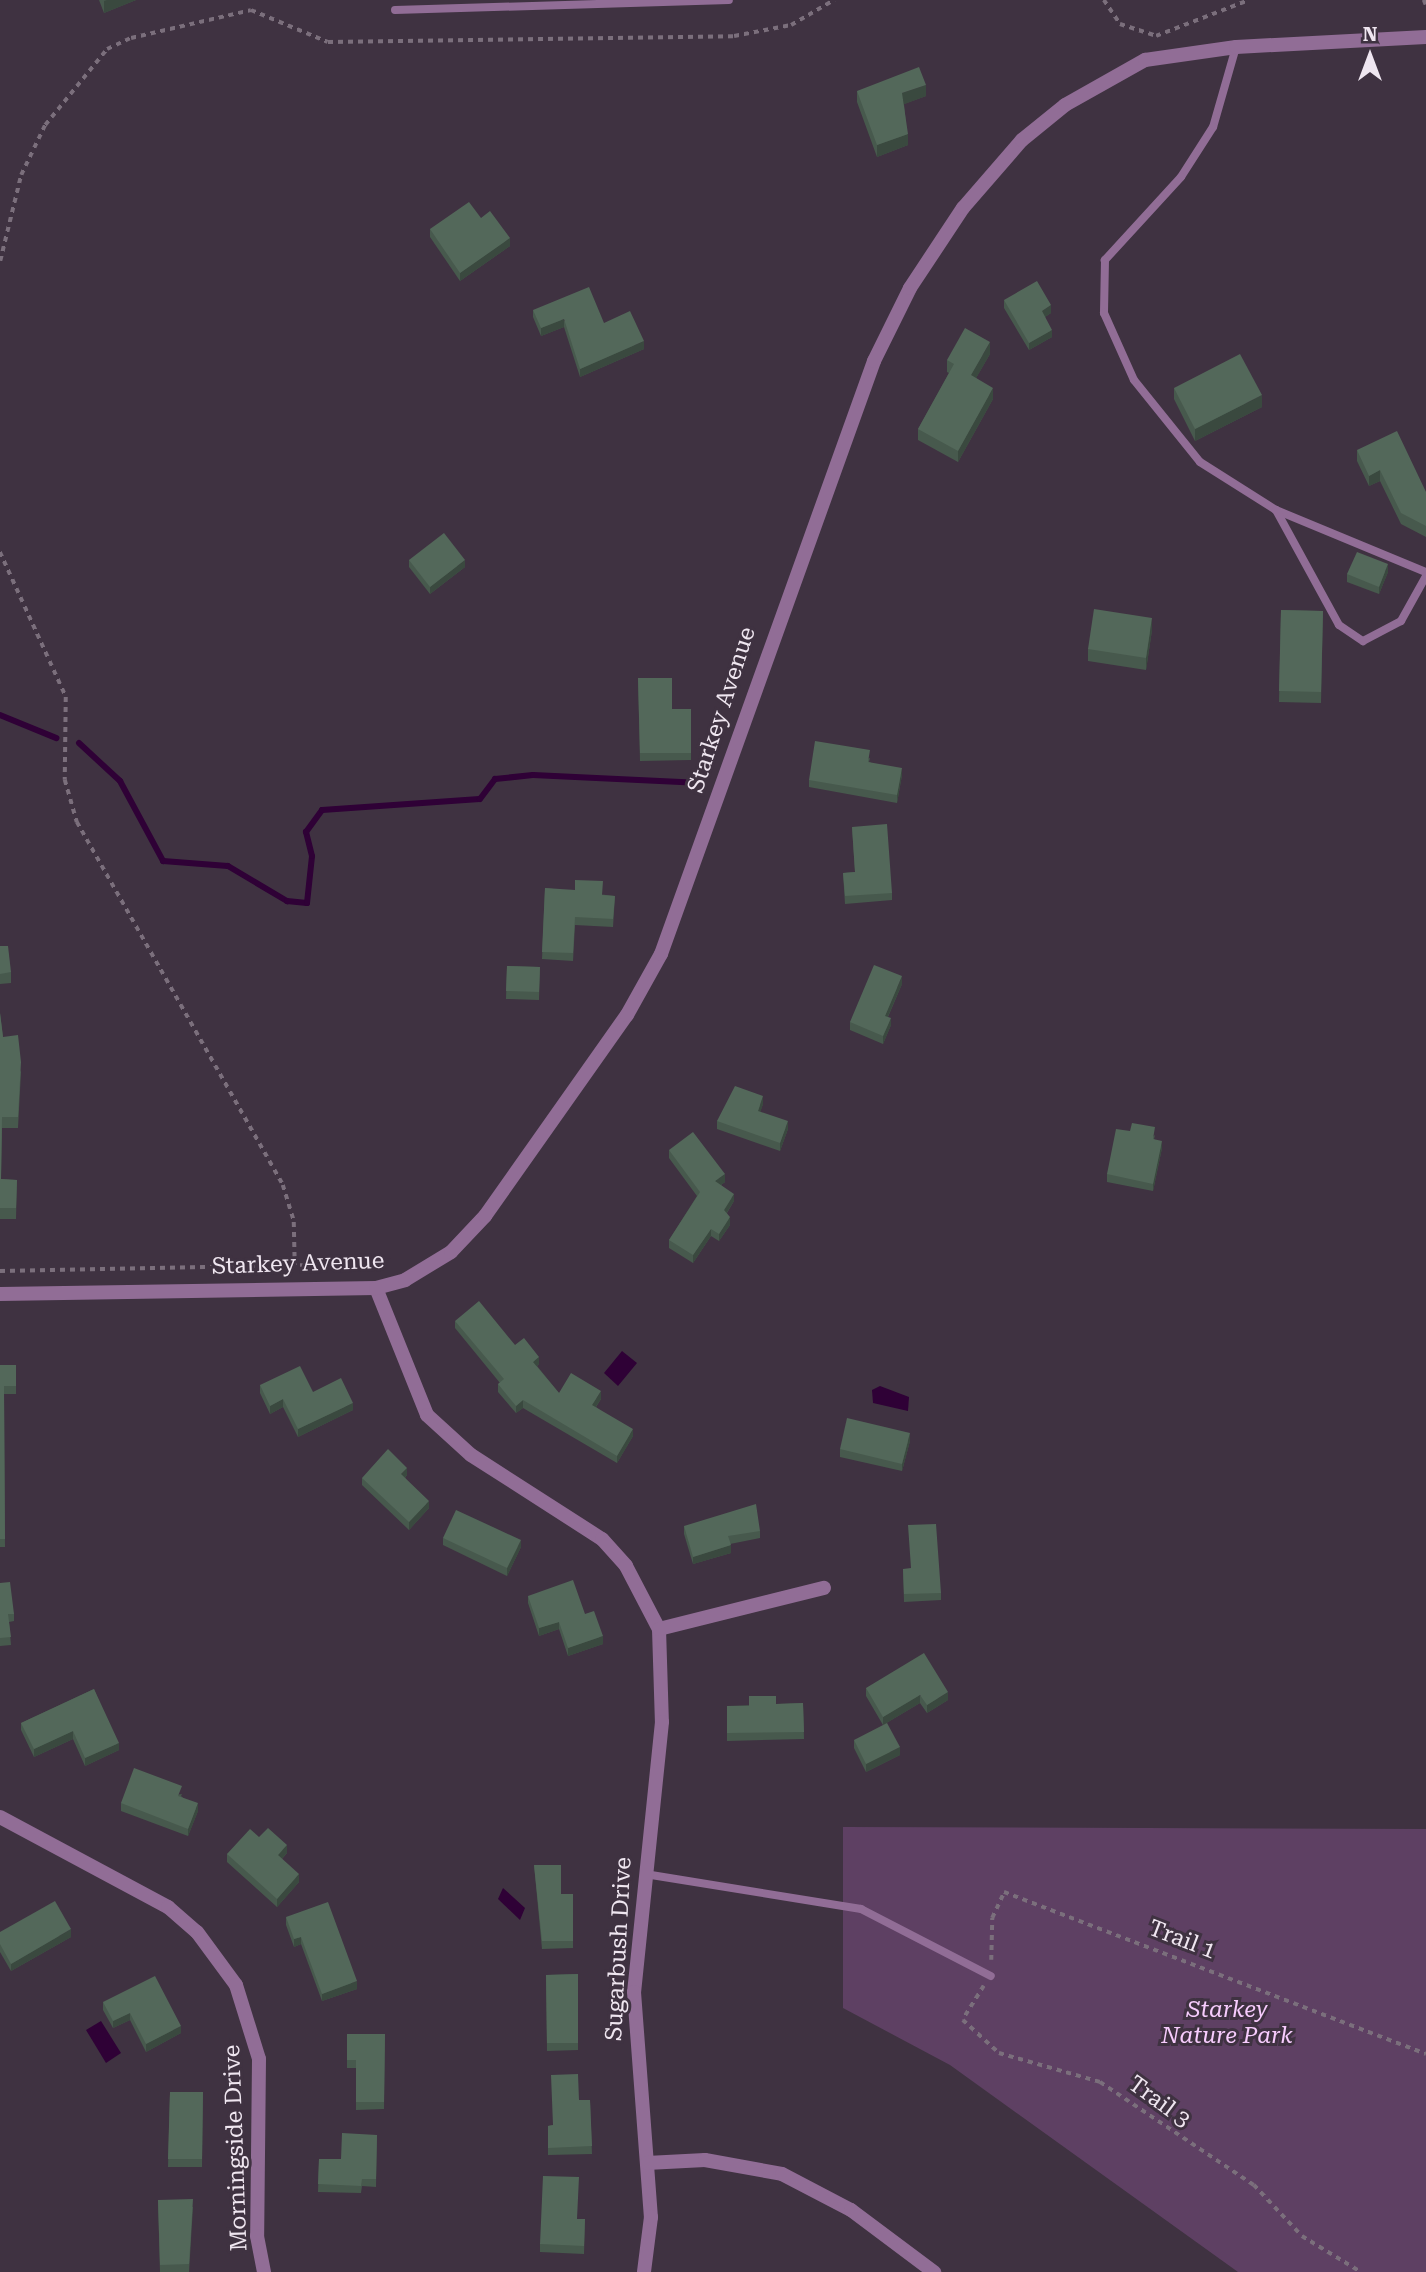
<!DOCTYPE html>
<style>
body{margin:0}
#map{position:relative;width:1426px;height:2272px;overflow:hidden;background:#3f3241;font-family:"Roboto Serif",serif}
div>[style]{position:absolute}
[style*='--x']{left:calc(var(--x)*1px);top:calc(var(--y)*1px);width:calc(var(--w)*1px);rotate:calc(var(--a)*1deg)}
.green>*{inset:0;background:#5e4063}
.water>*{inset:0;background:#2f0136}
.stream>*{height:6px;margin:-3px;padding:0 3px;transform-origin:3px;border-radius:3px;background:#2f0136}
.path>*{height:3.5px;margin-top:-1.75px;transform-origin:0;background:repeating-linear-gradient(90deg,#7b6f7c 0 5px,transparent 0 10px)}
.service>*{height:8px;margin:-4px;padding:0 4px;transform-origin:4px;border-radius:4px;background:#916d96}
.minor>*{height:14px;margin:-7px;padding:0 7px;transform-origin:7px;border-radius:7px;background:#916d96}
.wall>*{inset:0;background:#47594d}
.shaded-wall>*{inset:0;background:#3a493f}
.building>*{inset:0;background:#53685a}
span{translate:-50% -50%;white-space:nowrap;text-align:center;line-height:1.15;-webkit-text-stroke:6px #3f3241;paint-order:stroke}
.street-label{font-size:23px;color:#efe6f0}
.park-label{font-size:23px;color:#f7ccfd;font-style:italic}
.north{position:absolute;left:1335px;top:21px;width:70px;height:70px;-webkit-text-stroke:5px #3f3241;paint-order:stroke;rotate:0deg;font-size:19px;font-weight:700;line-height:28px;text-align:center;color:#efe6f0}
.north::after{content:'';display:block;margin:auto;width:24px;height:32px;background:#efe6f0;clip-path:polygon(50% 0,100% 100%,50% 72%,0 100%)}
</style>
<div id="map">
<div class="green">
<i style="clip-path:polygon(843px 1827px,1426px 1829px,1426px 2272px,1238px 2272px,950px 2065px,843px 2008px)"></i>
</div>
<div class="water">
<i style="clip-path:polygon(622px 1351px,637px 1363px,618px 1386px,604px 1373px)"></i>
<i style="clip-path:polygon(880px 1386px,909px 1397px,908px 1411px,873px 1403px,872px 1390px)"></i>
<i style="clip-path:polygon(503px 1888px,525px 1908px,520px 1920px,498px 1899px)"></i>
<i style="clip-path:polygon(101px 2021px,121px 2053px,106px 2063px,86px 2030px)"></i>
</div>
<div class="stream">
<i style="--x:0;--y:715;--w:61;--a:22.3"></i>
<i style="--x:79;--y:743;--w:56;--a:42.8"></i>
<i style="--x:120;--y:781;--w:91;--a:61.7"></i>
<i style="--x:163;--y:861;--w:65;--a:4.4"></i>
<i style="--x:228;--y:866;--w:69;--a:30.7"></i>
<i style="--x:287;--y:901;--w:20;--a:6"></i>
<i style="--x:307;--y:903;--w:47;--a:-83.9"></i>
<i style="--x:312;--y:856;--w:25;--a:-104"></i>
<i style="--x:306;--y:832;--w:27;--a:-54"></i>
<i style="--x:322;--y:810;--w:158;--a:-4"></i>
<i style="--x:480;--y:799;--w:25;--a:-53"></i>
<i style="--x:495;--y:779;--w:38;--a:-6"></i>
<i style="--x:533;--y:775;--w:169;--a:2.7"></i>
</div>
<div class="path">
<i style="--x:1104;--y:0;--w:29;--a:56"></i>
<i style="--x:1120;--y:24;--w:38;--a:18"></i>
<i style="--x:1156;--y:36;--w:100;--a:-21.2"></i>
<i style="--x:1424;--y:0;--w:5;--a:68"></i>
<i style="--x:0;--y:261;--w:89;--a:-76.3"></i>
<i style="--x:21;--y:175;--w:55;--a:-64.4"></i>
<i style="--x:45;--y:125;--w:98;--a:-50.8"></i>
<i style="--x:107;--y:49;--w:26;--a:-25"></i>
<i style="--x:131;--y:38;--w:123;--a:-13.1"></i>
<i style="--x:251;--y:10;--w:83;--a:22.6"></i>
<i style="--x:328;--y:42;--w:406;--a:-0.8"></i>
<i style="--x:734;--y:36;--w:58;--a:-10.9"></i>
<i style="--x:791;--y:25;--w:50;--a:-30.2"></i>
<i style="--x:0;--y:552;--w:159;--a:65.5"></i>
<i style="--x:66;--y:697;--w:83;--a:90.7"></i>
<i style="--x:65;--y:780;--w:44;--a:74.1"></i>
<i style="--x:77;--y:822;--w:417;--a:60.4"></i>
<i style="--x:283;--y:1185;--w:39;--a:73"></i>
<i style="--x:294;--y:1222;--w:43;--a:88.7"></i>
<i style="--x:0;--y:1271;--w:319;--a:-1.1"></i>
<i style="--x:991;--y:1960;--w:42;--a:-88.6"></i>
<i style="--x:992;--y:1918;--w:29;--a:-65"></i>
<i style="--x:1004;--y:1892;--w:452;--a:21"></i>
<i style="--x:984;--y:1986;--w:40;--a:122"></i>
<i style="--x:963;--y:2020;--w:49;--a:42.5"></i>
<i style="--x:999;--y:2053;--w:105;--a:16"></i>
<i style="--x:1100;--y:2082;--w:185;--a:33.8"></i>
<i style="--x:1254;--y:2185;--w:70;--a:46.7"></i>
<i style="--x:1302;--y:2236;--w:69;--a:31.4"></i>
</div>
<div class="service">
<i style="--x:395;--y:10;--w:334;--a:-1.7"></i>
<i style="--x:1236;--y:47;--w:83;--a:106"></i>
<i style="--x:1213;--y:127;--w:59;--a:122.6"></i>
<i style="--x:1181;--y:177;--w:113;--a:132.5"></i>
<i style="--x:1105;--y:260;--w:53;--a:91.1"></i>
<i style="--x:1104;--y:313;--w:73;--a:65.9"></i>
<i style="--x:1134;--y:380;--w:105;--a:51.2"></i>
<i style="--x:1200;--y:462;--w:90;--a:32.3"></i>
<i style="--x:1276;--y:510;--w:162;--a:22.5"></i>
<i style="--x:1276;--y:510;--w:131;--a:61.3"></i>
<i style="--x:1339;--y:625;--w:29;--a:34"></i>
<i style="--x:1363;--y:641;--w:43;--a:-27.8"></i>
<i style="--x:1401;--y:621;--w:51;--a:-60.9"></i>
<i style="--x:645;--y:1874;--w:219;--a:9.2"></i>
<i style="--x:861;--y:1909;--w:146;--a:27.3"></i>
</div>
<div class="minor">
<i style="--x:376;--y:1288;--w:137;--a:68.1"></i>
<i style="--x:427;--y:1415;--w:59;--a:42.3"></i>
<i style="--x:471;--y:1455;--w:156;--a:32.7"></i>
<i style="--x:602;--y:1539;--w:36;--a:48"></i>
<i style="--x:626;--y:1566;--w:71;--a:62.4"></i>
<i style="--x:659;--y:1629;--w:93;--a:88.2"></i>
<i style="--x:662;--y:1722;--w:271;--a:95.9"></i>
<i style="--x:634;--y:1992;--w:226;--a:85.7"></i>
<i style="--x:651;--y:2217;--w:55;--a:97.3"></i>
<i style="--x:0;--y:1294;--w:376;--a:-0.9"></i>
<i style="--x:376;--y:1288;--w:30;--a:-15"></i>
<i style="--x:405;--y:1280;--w:54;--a:-31.3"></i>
<i style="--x:451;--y:1252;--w:50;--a:-46.6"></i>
<i style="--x:485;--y:1216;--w:246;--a:-54.8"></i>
<i style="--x:627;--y:1015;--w:70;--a:-60.9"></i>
<i style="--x:661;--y:954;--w:630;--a:-70.24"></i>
<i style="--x:874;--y:361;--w:81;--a:-63.7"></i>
<i style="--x:910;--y:288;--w:96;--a:-56.5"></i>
<i style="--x:963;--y:208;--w:90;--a:-49.1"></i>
<i style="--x:1022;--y:140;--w:55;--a:-39.1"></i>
<i style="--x:1065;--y:105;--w:92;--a:-29.4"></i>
<i style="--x:1145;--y:60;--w:92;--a:-8.1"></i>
<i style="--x:1236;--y:47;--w:190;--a:-3"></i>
<i style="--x:659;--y:1629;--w:170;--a:-14"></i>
<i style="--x:0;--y:1817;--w:191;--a:28.2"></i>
<i style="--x:168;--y:1907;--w:38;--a:41"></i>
<i style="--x:197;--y:1932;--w:66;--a:53.7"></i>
<i style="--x:236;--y:1985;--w:77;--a:72.7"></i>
<i style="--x:259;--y:2059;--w:177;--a:90.6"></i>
<i style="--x:257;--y:2236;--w:37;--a:79"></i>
<i style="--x:647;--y:2163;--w:58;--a:-3"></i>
<i style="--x:705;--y:2160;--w:78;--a:10.3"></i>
<i style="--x:782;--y:2174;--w:78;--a:27.6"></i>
<i style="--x:851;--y:2210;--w:104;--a:36.8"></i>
</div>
<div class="wall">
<i style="clip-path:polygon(99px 0,136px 0,104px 13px)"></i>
<i style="clip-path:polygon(857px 91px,926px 96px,904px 104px,908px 145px,877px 157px,857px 102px)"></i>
<i style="clip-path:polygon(481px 218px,510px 246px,460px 281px,430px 237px,430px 229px)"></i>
<i style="clip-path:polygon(1004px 300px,1051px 313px,1045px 317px,1052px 337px,1029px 350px,1004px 308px)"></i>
<i style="clip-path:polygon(533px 310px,644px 349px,580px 377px,564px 327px,541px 336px,533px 317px)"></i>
<i style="clip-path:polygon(990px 354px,976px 378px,993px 399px,958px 462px,918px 440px,918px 429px,949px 373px,947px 372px,947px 360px)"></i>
<i style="clip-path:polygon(1174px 388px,1262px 407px,1195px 441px,1174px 399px)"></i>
<i style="clip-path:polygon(1357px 450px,1426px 492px,1426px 537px,1401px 524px,1380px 481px,1369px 486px,1357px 461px)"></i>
<i style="clip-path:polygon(409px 560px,465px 567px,430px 594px,409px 567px)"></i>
<i style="clip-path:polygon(1388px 572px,1379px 594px,1347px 582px,1347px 574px)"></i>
<i style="clip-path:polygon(1281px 610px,1323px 611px,1321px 703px,1279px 702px)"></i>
<i style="clip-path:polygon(1152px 630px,1146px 670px,1088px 661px,1088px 649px)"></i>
<i style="clip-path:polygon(638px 678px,672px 709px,691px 709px,691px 760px,640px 761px)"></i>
<i style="clip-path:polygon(870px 758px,869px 762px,902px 775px,897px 803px,809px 787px,809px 780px)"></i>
<i style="clip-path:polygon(852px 827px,892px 893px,892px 900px,845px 904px,843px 873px,855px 872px)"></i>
<i style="clip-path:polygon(545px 888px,615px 896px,613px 927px,575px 925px,573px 961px,542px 959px)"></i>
<i style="clip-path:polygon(0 946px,11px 972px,11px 983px,0 984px)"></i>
<i style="clip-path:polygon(507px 966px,540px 967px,539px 1000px,506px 999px)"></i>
<i style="clip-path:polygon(902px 984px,888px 1017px,891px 1025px,883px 1044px,850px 1030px,850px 1022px)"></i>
<i style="clip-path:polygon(0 1013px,3px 1037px,21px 1072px,18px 1128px,2px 1128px,1px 1179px,17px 1180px,16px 1219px,0 1219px)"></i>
<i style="clip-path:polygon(763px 1104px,760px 1112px,788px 1129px,780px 1151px,717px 1129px,717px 1121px)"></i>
<i style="clip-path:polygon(1155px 1135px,1154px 1139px,1162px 1148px,1153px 1191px,1107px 1182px,1107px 1174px)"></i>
<i style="clip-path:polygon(669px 1150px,725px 1182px,721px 1185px,734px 1201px,727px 1213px,730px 1225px,719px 1241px,711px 1236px,693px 1263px,669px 1248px,669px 1240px,697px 1196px,669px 1158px)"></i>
<i style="clip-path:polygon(455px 1321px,515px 1345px,539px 1364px,537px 1366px,559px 1393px,601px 1399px,596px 1407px,633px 1436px,617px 1463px,523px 1408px,516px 1413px,498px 1392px,498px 1384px,500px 1383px,455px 1328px)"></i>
<i style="clip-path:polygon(0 1365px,16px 1365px,16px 1394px,4px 1394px,5px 1547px,0 1547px)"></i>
<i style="clip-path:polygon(260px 1385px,313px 1392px,353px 1410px,298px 1437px,283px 1407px,270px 1414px,260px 1393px)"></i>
<i style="clip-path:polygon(910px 1441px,902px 1471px,840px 1457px,840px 1449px)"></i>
<i style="clip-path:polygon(407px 1475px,405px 1478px,429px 1508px,409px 1530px,362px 1485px,362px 1478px)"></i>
<i style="clip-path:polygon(684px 1526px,760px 1531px,760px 1538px,730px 1544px,731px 1553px,693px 1564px,684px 1534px)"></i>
<i style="clip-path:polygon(443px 1538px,521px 1547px,507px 1576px,443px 1545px)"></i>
<i style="clip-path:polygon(903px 1569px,941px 1593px,941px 1600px,904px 1602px)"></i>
<i style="clip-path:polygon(0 1583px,14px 1614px,14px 1621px,9px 1622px,11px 1645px,0 1646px)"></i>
<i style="clip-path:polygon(528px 1596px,585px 1614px,603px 1644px,568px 1656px,559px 1629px,539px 1636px,528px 1603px)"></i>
<i style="clip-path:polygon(866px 1688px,948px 1700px,927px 1713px,920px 1703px,883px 1725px,866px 1696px)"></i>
<i style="clip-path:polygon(94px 1689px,119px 1750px,85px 1766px,73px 1739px,34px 1757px,21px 1730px,21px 1723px)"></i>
<i style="clip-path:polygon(803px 1703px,804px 1739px,727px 1741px,727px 1706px)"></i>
<i style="clip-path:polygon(854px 1740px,900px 1755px,866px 1772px,854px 1748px)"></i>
<i style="clip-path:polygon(182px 1794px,181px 1796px,198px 1811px,188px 1836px,121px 1811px,121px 1803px)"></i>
<i style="clip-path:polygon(259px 1837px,287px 1853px,282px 1859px,299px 1882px,277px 1907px,227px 1862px,227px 1854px)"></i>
<i style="clip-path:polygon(534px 1865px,561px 1894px,573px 1894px,573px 1948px,542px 1949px)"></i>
<i style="clip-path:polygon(286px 1917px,357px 1989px,322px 2001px,301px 1944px,294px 1947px,286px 1925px)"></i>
<i style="clip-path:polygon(0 1932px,71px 1937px,11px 1971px,0 1952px)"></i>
<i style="clip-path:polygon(578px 1974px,578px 2050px,547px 2051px,546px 1975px)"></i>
<i style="clip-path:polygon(103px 2002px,181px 2033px,146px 2052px,130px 2020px,113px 2028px,103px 2010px)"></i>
<i style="clip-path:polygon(347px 2034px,385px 2034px,384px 2109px,356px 2110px,356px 2068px,347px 2068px)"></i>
<i style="clip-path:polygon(170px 2092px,203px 2092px,202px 2167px,168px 2167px)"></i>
<i style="clip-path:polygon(579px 2100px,590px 2100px,592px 2154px,548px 2155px,548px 2126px,553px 2125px)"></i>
<i style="clip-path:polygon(377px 2135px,376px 2187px,362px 2186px,361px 2193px,318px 2192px,319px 2159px,341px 2159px)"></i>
<i style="clip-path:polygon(158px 2200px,193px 2207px,189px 2272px,160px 2272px)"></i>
<i style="clip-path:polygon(578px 2219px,585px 2219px,584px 2254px,540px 2252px,540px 2244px)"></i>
</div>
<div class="shaded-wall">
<i style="clip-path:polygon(107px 0,136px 0,104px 13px,104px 1px)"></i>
<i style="clip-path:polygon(926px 85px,926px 96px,902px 105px,902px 93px)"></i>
<i style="clip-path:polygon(908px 134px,908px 145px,877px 157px,877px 145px)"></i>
<i style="clip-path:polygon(510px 238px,510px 246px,460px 281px,460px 273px)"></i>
<i style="clip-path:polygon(1051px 305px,1051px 313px,1042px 319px,1042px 311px)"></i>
<i style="clip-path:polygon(564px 319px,564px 327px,541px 336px,541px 328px)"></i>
<i style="clip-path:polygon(1052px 330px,1052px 337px,1029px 350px,1029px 343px)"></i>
<i style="clip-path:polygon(644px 341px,644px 349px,580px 377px,580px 369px)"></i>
<i style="clip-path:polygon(990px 342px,990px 354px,971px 387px,971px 375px)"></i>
<i style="clip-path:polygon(993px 388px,993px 399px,958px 462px,958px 451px)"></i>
<i style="clip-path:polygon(1262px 395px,1262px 407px,1195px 441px,1195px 429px)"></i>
<i style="clip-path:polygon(1380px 470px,1380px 481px,1369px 486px,1369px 476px)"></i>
<i style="clip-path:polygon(465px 560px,465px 567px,430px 594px,430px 587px)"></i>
<i style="clip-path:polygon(1388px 564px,1388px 572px,1379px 594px,1379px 587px)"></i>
<i style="clip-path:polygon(1152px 618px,1152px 630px,1146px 670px,1146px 658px)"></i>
<i style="clip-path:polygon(902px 768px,902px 775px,897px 803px,897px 795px)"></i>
<i style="clip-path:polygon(902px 976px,902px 984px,885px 1023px,885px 1016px)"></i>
<i style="clip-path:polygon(891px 1018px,891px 1025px,883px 1044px,883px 1036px)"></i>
<i style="clip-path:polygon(763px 1096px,763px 1104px,758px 1119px,758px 1111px)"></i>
<i style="clip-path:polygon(788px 1121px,788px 1129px,780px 1151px,780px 1143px)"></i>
<i style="clip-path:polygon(1162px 1141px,1162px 1148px,1153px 1191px,1153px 1184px)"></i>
<i style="clip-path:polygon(725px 1174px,725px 1182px,715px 1189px,715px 1181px)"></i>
<i style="clip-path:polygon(734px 1194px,734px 1201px,724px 1217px,724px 1210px)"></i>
<i style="clip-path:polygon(730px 1217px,730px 1225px,719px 1241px,719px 1234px)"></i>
<i style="clip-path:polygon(711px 1229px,711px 1236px,693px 1263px,693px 1255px)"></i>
<i style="clip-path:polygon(539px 1357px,539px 1364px,533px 1369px,533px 1362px)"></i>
<i style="clip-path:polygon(601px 1391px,601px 1399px,592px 1412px,592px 1405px)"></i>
<i style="clip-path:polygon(283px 1399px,283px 1407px,270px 1414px,270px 1406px)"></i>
<i style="clip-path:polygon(523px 1400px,523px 1408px,516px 1413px,516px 1406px)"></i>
<i style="clip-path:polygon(353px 1403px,353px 1410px,298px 1437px,298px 1429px)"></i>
<i style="clip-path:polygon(633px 1429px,633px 1436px,617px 1463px,617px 1456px)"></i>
<i style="clip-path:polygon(910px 1433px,910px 1441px,902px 1471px,902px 1464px)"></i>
<i style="clip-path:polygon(407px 1468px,407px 1475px,401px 1482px,401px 1474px)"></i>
<i style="clip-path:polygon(429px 1501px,429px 1508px,409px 1530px,409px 1522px)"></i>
<i style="clip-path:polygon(521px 1540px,521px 1547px,507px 1576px,507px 1568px)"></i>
<i style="clip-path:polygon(731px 1545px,731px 1553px,693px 1564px,693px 1557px)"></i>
<i style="clip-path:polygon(559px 1622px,559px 1629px,539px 1636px,539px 1628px)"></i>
<i style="clip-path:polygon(603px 1636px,603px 1644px,568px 1656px,568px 1648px)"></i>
<i style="clip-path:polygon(948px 1692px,948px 1700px,927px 1713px,927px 1705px)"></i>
<i style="clip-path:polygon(920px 1695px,920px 1703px,883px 1725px,883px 1717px)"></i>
<i style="clip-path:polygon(73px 1731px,73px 1739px,34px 1757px,34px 1749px)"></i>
<i style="clip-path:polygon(119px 1743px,119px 1750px,85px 1766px,85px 1758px)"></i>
<i style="clip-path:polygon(900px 1747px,900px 1755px,866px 1772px,866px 1764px)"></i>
<i style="clip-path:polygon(198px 1803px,198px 1811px,188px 1836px,188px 1829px)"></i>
<i style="clip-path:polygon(287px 1845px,287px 1853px,278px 1863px,278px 1855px)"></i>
<i style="clip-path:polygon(299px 1874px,299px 1882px,277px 1907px,277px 1899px)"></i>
<i style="clip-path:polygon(71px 1929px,71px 1937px,11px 1971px,11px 1964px)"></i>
<i style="clip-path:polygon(301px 1937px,301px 1944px,294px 1947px,294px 1939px)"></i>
<i style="clip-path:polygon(357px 1981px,357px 1989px,322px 2001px,322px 1994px)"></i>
<i style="clip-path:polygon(130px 2013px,130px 2020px,113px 2028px,113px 2021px)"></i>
<i style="clip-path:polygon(181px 2026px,181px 2033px,146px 2052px,146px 2044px)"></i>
</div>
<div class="building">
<i style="clip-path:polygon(919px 67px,926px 85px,902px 93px,908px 134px,877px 145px,857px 91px)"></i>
<i style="clip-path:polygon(469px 202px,481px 218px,490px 211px,510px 238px,460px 273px,430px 229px)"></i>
<i style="clip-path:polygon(1037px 281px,1051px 305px,1042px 311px,1052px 330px,1029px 343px,1004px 300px)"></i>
<i style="clip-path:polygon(589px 287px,604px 323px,630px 311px,644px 341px,580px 369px,564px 319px,541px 328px,533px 310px)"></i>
<i style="clip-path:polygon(965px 328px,990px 342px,971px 375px,993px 388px,958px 451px,918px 429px,954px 364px,947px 360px)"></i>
<i style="clip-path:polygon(1240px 354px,1262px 395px,1195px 429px,1174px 388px)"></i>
<i style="clip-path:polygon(1397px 431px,1426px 492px,1426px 526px,1401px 513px,1380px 470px,1369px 476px,1357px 450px)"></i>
<i style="clip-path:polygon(444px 533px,465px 560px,430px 587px,409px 560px)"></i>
<i style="clip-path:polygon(1357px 552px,1388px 564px,1379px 587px,1347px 574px)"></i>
<i style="clip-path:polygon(1094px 609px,1152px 618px,1146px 658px,1088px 649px)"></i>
<i style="clip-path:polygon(1281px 610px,1323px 611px,1321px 692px,1279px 691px)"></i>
<i style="clip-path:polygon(638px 678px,672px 678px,672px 709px,691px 709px,691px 753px,640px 753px)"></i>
<i style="clip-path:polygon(815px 741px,870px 750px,868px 762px,902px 768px,897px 795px,809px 780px)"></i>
<i style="clip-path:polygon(887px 824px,892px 893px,845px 896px,843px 873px,855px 872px,852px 827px)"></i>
<i style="clip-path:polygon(575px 880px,603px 881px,602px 895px,615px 896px,613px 919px,575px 917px,573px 953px,542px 952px,545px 888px,575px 890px)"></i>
<i style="clip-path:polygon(0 946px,8px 946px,11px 972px,0 974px)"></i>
<i style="clip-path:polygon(874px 965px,902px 976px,885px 1016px,891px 1018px,883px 1036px,850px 1022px)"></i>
<i style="clip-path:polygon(507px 966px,540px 967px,539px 992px,506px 991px)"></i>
<i style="clip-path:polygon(0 1013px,3px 1037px,18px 1035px,21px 1062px,18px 1117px,2px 1117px,1px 1179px,17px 1180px,16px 1208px,0 1208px)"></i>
<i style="clip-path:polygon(735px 1086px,763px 1096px,758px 1111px,788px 1121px,780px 1143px,717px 1121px)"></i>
<i style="clip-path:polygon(1132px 1123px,1155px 1127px,1153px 1139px,1162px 1141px,1153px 1184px,1107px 1174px,1116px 1129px,1130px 1131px)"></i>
<i style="clip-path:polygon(693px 1132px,725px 1174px,715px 1181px,734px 1194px,724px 1210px,730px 1217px,719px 1234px,711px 1229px,693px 1255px,669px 1240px,700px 1192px,669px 1150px)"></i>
<i style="clip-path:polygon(479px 1301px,515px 1345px,524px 1338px,539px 1357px,533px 1362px,559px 1393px,571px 1373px,601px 1391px,592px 1405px,633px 1429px,617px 1456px,523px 1400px,516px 1406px,498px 1384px,504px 1379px,455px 1321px)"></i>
<i style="clip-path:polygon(0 1365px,16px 1365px,16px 1386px,4px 1386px,5px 1539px,0 1539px)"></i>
<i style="clip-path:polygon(300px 1366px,313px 1392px,341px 1378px,353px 1403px,298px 1429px,283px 1399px,270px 1406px,260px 1385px)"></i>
<i style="clip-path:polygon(847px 1418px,910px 1433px,902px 1464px,840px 1449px)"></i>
<i style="clip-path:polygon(388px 1449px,407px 1468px,401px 1474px,429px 1501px,409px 1522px,362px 1478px)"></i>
<i style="clip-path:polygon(756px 1504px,760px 1531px,728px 1536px,731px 1545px,693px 1557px,684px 1526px)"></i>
<i style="clip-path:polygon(456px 1510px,521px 1540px,507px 1568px,443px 1538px)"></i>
<i style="clip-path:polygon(936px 1524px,941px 1593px,904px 1594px,903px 1569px,911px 1568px,908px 1525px)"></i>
<i style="clip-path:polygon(573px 1580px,585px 1614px,594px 1611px,603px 1636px,568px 1648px,559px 1622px,539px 1628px,528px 1596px)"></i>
<i style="clip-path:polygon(10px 1582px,14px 1614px,8px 1614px,11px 1637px,0 1638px,0 1583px)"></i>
<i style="clip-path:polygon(924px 1653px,948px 1692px,927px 1705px,920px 1695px,883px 1717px,866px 1688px)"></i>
<i style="clip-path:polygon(94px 1689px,119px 1743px,85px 1758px,73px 1731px,34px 1749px,21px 1723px)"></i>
<i style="clip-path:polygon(749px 1696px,776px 1696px,776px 1704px,803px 1703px,804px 1732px,727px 1733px,727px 1706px,749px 1706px)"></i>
<i style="clip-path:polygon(887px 1723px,900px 1747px,866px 1764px,854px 1740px)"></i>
<i style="clip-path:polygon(134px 1768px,182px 1786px,178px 1796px,198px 1803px,188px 1829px,121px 1803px)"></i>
<i style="clip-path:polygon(268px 1828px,287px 1845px,278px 1855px,299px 1874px,277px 1899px,227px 1854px,250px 1829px,259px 1837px)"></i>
<i style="clip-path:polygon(534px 1865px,561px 1865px,561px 1894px,573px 1894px,573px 1941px,542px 1941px)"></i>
<i style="clip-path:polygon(55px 1901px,71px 1929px,11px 1964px,0 1944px,0 1932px)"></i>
<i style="clip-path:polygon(328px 1902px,357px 1981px,322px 1994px,301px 1937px,294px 1939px,286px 1917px)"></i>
<i style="clip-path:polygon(578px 1974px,578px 2043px,547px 2043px,546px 1975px)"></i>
<i style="clip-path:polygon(155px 1976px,181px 2026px,146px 2044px,130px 2013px,113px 2021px,103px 2002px)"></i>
<i style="clip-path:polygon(347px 2034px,385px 2034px,384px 2102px,356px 2102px,356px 2060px,347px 2060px)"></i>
<i style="clip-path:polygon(578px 2074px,579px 2100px,590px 2100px,592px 2146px,548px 2148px,548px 2126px,553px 2125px,551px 2075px)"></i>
<i style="clip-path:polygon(170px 2092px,203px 2092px,202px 2159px,168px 2159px)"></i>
<i style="clip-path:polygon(342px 2133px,377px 2135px,376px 2179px,362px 2179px,361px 2186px,318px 2184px,319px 2159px,341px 2159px)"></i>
<i style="clip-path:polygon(543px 2176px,579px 2177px,577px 2219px,585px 2219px,584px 2246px,540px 2244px)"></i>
<i style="clip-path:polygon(193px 2199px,189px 2264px,160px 2265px,158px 2200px)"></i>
</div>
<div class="street-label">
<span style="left:722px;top:710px;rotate:-72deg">Starkey Avenue</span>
<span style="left:298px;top:1264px;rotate:-2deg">Starkey Avenue</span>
<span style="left:1182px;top:1940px;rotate:21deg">Trail 1</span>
<span style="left:619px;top:1949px;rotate:-87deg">Sugarbush Drive</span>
<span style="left:1159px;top:2102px;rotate:36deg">Trail 3</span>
<span style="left:236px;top:2148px;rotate:-92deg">Morningside Drive</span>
</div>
<div class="park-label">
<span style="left:1227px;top:2023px">Starkey<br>Nature Park</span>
</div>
<div class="north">N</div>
</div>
